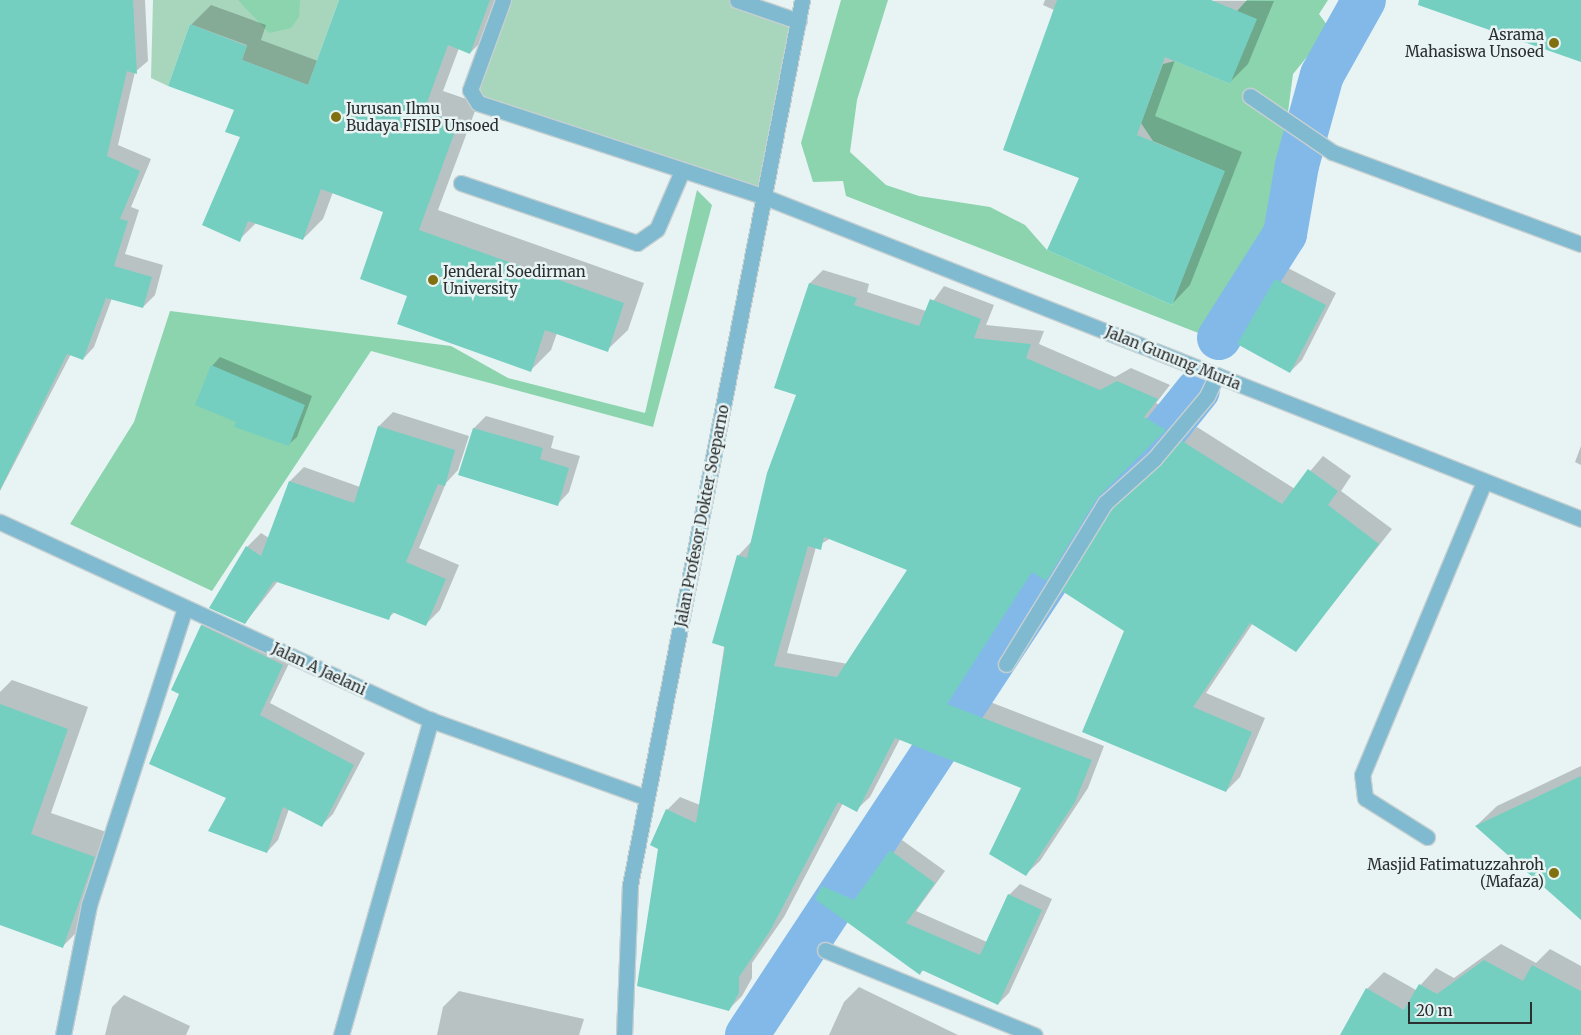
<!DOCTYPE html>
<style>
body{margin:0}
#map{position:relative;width:1581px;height:1035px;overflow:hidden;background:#e8f3f4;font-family:Merriweather,serif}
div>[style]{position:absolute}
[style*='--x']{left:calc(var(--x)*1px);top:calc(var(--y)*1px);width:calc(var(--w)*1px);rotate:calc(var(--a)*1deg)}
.green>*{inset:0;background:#a7d6bd}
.forest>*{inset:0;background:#8bd4ae}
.shadow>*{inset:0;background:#0003}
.canal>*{height:44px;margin:-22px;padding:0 22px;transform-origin:22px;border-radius:22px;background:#82b9e9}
.building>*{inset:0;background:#74cfc1}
.roads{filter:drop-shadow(1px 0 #c6d0d1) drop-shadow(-1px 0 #c6d0d1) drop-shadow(0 1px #c6d0d1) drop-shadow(0 -1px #c6d0d1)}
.service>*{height:15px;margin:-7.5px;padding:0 7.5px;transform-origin:7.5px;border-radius:7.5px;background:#80bad0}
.minor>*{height:15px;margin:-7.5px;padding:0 7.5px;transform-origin:7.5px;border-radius:7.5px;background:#80bad0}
.tertiary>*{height:15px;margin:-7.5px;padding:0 7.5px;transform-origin:7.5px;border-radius:7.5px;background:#80bad0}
.dots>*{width:14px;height:14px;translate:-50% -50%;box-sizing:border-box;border:2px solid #e8f3f4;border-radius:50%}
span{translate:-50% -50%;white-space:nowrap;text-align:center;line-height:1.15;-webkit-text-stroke:5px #e8f3f4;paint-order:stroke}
.poi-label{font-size:15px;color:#2b2f2f}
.right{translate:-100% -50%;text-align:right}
.left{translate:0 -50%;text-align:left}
.street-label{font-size:15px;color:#2b2f2f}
.scale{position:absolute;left:1408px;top:1002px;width:124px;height:22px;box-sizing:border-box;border:2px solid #2b2f2f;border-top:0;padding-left:6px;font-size:15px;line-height:18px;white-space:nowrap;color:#2b2f2f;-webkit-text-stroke:4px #e8f3f4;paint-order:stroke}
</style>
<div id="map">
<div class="green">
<i style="clip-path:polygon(153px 0,339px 0,308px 85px,242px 60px,247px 45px,190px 24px,168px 86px,151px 78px)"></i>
<i style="clip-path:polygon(506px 0,737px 0,798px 21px,765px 197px,471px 95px)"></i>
</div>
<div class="forest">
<i style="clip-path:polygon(238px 0,300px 0,299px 17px,291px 28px,269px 33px)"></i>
<i style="clip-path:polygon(841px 0,888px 0,857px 100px,850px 152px,886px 185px,919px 196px,990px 207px,1025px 225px,1047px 250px,1172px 305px,1224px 171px,1153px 141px,1141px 123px,1163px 64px,1175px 61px,1230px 84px,1237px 11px,1247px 0,1328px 0,1319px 14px,1330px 29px,1293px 74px,1277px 196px,1257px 249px,1201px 334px,846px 196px,843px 181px,813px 182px,801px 143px)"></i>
<i style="clip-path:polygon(697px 190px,712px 205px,653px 427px,371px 351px,212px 591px,70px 524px,134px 422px,170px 311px,451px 346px,508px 378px,645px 413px)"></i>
</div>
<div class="shadow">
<i style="clip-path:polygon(0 0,145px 0,148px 61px,135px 72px,118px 145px,151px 159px,131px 207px,139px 210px,125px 254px,163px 265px,155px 295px,143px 307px,112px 298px,94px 347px,83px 359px,71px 354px,0 491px)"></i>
<i style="clip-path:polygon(341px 0,502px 0,490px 33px,470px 53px,459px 48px,443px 91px,478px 103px,438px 210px,644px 283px,628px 330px,607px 350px,557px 333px,551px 350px,531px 370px,409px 295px,385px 212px,333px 192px,323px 219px,303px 239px,257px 222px,239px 240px,241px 136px,235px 109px,191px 25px,211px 5px,266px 25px,261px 40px,318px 61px)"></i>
<i style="clip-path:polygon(1045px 0,1274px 1px,1248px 64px,1230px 82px,1175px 60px,1155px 116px,1242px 152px,1190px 285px,1172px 304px,1081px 177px,1054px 10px,1043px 5px)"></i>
<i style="clip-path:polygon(1288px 268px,1336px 293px,1302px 360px,1290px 372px,1276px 280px)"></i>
<i style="clip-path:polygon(evenodd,823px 270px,869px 284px,867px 292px,926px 311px,944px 286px,994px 305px,986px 325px,1044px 331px,1039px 344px,1115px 377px,1131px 368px,1170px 385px,1156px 403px,1178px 416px,1110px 484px,1059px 566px,1046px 580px,1035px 573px,959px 690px,1104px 746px,1088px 788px,1040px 861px,1026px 874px,1022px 787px,900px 739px,870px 797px,856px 810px,843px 803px,784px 917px,752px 963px,752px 978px,742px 996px,729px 1009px,667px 810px,680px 797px,700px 805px,738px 556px,751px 542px,798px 395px,810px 283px,823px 270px,831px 538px,909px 569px,848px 664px,787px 653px,816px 547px,831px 538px)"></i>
<i style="clip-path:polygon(220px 357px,312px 396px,297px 437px,288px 445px,238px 421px,212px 366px)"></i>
<i style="clip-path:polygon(393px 412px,469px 436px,458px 470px,446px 483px,419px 548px,459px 565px,440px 610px,425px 625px,395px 612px,388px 618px,278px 581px,245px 623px,247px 547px,261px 533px,269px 538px,290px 481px,304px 467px,360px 487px,379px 426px)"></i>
<i style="clip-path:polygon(486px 416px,554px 436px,551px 448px,580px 456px,569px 492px,558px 504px,460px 475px,474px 428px)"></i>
<i style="clip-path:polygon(1197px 427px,1295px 489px,1323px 456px,1351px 476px,1341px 491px,1392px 529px,1296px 650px,1253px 623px,1206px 693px,1265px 718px,1240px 777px,1226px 791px,1126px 631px,1113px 510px)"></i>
<i style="clip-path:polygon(1581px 446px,1581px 465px,1575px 462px)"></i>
<i style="clip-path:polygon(214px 614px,294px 653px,270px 703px,365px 753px,333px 814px,322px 825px,289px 809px,278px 840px,267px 852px,228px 798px,181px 693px,173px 690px,202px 625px)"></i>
<i style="clip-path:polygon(12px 680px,88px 707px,51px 813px,115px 835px,84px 925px,63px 946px,0 924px,0 692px)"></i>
<i style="clip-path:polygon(1581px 766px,1581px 918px,1476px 826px,1497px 806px)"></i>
<i style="clip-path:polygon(902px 840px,945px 871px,916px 911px,987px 942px,1009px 895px,1020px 884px,1052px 899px,1009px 993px,998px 1004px,924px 970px,920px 973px,823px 887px,834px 876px,864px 889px)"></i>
<i style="clip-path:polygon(1501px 944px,1536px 963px,1550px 949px,1581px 966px,1581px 1035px,1353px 1035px,1344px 1030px,1367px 989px,1384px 972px,1416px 990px,1436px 968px,1454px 978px)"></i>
<i style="clip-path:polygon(859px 987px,958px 1035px,829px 1035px,844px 1002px)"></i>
<i style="clip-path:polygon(459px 991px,584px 1019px,579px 1035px,437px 1035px,443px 1007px)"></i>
<i style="clip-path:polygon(124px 995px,190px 1026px,186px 1035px,105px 1035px,112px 1007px)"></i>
</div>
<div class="canal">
<i style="--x:1219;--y:338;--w:123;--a:-57.6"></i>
<i style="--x:1285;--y:234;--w:70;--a:-80.1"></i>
<i style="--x:1297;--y:165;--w:93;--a:-74.5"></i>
<i style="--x:1322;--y:75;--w:86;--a:-60.8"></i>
<i style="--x:747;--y:1035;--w:640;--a:-56.61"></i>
<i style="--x:1099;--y:501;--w:71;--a:-45"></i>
<i style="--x:1149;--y:451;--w:78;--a:-51.2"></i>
</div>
<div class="building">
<i style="clip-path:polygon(0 0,133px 0,137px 74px,127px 71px,107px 156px,140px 171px,120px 219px,128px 221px,114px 266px,152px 277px,143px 308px,106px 298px,83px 360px,67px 354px,0 490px)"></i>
<i style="clip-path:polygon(339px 0,490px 0,470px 54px,448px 45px,424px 111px,458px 123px,419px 230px,624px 303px,608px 352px,545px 330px,531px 372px,397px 324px,407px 296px,360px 279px,383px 212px,321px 189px,303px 240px,248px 221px,240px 242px,202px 225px,240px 137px,225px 132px,234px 110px,168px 86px,190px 24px,247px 46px,242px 60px,308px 85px)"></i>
<i style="clip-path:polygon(1057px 0,1211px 0,1257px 19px,1230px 84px,1165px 57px,1137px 135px,1225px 171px,1172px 305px,1047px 250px,1079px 178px,1003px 150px)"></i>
<i style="clip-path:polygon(1419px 0,1581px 0,1581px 62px,1418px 5px)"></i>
<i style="clip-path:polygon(1275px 279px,1326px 305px,1290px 373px,1237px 344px)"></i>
<i style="clip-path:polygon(evenodd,809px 283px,857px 298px,854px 305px,919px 326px,930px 299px,981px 319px,974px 338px,1031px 344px,1026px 358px,1100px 390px,1117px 381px,1158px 399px,1144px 417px,1166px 430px,1097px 498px,1046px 581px,1032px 572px,947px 704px,1092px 760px,1075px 802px,1026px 876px,989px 854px,1021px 788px,895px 738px,857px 812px,838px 802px,770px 931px,739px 977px,739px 993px,729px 1011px,637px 986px,658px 849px,650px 845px,666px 809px,696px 823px,725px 647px,712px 643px,737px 555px,747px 558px,767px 473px,796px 395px,774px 388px,809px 283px,824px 537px,907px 570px,837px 677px,774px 666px,808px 546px,821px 550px,824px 537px)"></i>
<i style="clip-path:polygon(211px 365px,305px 405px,289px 446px,234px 427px,236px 422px,195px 405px)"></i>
<i style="clip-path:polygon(378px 426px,455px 450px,445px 486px,438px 484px,406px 562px,446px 579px,426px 626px,392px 612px,389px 620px,274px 581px,245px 624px,209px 608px,246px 546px,261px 556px,289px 481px,354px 503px)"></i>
<i style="clip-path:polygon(473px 428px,543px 448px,540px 459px,569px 468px,558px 506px,458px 475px)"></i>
<i style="clip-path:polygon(1182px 441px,1282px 504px,1308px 469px,1338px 491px,1328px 505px,1379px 544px,1296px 652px,1250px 623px,1193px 707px,1252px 732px,1226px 792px,1082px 732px,1124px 631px,1062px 591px,1112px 509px)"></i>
<i style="clip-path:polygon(201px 625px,283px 665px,260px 715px,354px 765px,322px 827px,283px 807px,267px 853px,208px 831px,226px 798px,149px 764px,179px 694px,171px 690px)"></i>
<i style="clip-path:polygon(0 704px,68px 729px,31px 834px,95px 857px,63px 948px,0 925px)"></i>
<i style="clip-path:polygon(1581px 776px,1581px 920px,1475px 826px)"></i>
<i style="clip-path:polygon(890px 850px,935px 883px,906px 923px,980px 955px,1008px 894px,1042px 910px,998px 1005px,922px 970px,920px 975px,815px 899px,822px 886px,854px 900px)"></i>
<i style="clip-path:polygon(1484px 960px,1523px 981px,1532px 965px,1581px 991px,1581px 1035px,1340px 1035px,1366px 988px,1404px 1010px,1419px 984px,1437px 994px)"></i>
</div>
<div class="roads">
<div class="service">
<i style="--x:503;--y:0;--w:96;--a:110.1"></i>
<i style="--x:470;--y:90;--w:15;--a:58"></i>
<i style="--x:478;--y:103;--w:302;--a:18.1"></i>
<i style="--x:737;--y:0;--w:65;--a:19"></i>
<i style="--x:461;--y:183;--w:186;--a:18.8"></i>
<i style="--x:637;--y:243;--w:24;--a:-35"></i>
<i style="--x:657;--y:229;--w:63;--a:-66.7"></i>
<i style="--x:1427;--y:837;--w:73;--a:-147.8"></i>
<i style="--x:1365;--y:798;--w:23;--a:-97"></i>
<i style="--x:1362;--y:775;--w:317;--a:-67.4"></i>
</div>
<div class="minor">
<i style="--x:1250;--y:96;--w:99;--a:34.3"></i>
<i style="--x:1332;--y:152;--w:265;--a:20.3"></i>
<i style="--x:765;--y:197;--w:877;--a:21.53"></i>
<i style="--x:1006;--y:664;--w:189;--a:-58.4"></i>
<i style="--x:1105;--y:503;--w:66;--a:-41.9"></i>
<i style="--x:1154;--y:459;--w:82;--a:-49.9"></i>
<i style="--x:1207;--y:396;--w:23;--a:-65"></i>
<i style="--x:825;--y:950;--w:226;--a:22.1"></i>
<i style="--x:63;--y:1035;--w:133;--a:-78.7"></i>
<i style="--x:89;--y:905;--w:312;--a:-72.1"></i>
<i style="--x:341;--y:1035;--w:328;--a:-74.1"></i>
</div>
<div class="tertiary">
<i style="--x:0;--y:522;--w:474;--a:24.7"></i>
<i style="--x:431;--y:720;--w:227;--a:19.8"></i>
<i style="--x:624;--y:1035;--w:150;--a:-87.7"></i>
<i style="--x:630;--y:885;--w:902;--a:-79"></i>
</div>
</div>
<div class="dots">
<i style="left:1554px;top:43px;background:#817010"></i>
<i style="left:336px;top:117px;background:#817010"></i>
<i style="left:433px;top:280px;background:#817010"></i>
<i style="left:1554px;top:873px;background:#817010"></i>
</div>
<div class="poi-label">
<span class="right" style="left:1544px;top:43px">Asrama<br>Mahasiswa Unsoed</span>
<span class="left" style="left:346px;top:117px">Jurusan Ilmu<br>Budaya FISIP Unsoed</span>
<span class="left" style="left:443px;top:280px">Jenderal Soedirman<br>University</span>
<span class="right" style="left:1544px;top:873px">Masjid Fatimatuzzahroh<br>(Mafaza)</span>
</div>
<div class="street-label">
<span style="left:1173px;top:358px;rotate:22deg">Jalan Gunung Muria</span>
<span style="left:702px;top:516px;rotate:-79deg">Jalan Profesor Dokter Soeparno</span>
<span style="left:319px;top:669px;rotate:25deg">Jalan A Jaelani</span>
</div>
<div class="scale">20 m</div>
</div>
